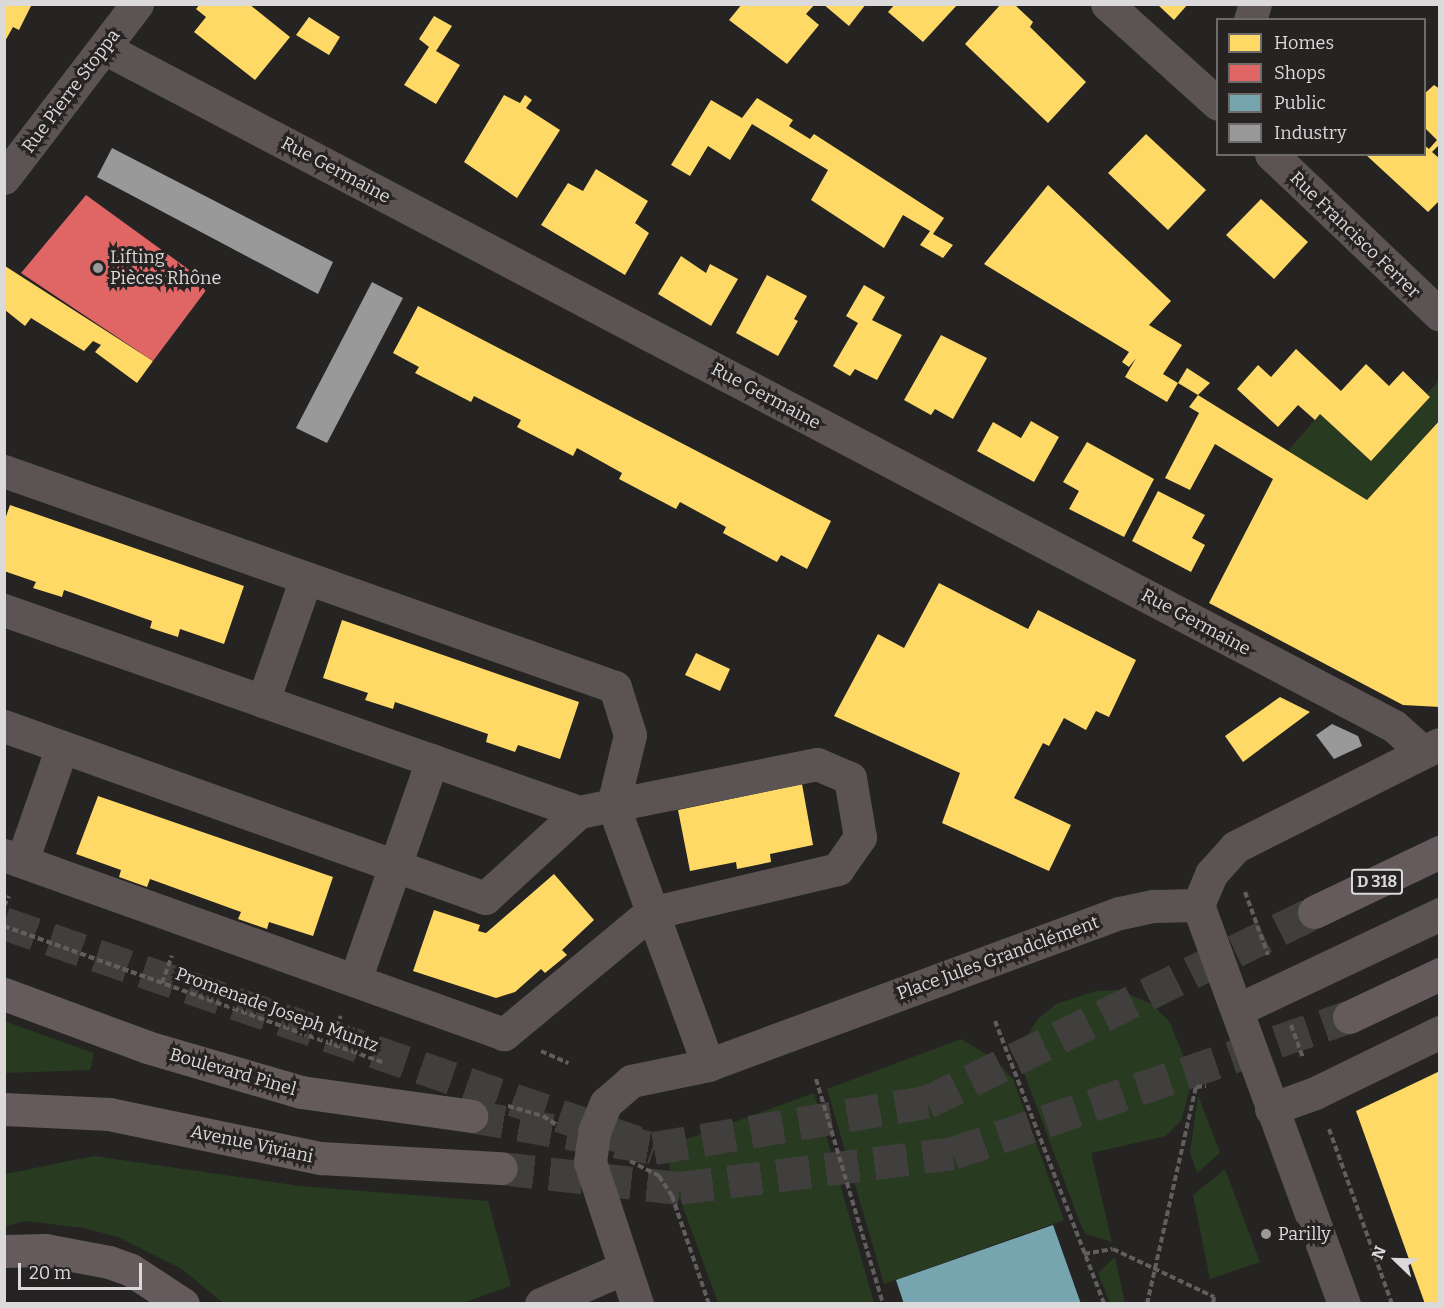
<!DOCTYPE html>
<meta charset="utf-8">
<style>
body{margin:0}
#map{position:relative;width:1444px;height:1308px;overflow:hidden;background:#252423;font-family:Bitter,serif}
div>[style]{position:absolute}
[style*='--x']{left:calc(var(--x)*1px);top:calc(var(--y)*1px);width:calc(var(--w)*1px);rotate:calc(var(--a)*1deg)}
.green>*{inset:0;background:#283a20}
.homes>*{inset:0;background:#ffd966}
.shops>*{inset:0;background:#e06666}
.public>*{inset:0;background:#76a5af}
.industry>*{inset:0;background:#999}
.major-tunnel>*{height:33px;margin-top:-16.5px;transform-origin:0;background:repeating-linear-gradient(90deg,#403f3e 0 33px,transparent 0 49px)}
.highway-tunnel>*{height:33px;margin-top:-16.5px;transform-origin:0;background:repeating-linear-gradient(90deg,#403f3e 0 33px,transparent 0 49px)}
.path>*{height:4px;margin-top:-2px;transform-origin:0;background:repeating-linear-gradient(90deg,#615e5e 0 6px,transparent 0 9px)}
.minor>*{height:33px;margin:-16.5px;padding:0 16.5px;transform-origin:16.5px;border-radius:16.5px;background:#5b5354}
.major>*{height:33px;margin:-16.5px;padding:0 16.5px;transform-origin:16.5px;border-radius:16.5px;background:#655b5d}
.dots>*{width:16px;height:16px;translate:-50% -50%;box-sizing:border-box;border:3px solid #262322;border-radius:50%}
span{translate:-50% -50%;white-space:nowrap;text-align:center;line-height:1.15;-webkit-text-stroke:6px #262322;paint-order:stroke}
.shield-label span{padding:2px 4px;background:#262322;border:2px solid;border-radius:4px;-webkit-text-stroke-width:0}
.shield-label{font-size:16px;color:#dbd9d9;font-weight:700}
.street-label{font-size:18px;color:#dbd9d9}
.poi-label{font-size:18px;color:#dbd9d9}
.left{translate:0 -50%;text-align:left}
.frame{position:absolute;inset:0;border:6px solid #dbd9d9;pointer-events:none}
.legend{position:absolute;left:1216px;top:18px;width:210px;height:138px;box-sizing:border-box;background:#262322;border:2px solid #6e6c6b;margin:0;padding:8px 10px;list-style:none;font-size:18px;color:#dbd9d9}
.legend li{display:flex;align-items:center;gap:12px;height:30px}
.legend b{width:30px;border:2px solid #6e6c6b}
.north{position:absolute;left:1366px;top:1230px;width:60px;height:60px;-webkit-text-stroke:4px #262322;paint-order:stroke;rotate:293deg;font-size:16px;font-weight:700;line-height:24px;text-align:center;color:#dbd9d9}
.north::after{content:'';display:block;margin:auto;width:21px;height:27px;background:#dbd9d9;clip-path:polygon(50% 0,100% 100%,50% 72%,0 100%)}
.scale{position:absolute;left:18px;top:1263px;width:124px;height:27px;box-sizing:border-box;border:3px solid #dbd9d9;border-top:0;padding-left:8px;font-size:18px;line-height:21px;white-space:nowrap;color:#dbd9d9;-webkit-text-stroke:4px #262322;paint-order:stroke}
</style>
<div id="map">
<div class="green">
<i style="clip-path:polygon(1439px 380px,1439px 420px,1367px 500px,1286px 453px,1320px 414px,1371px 461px,1430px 397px,1427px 394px)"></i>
<i style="clip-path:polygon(1118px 990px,1150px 1003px,1169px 1021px,1193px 1078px,1181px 1121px,1166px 1136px,1091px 1153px,1112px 1242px,1086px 1234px,1082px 1228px,1024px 1073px,1024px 1057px,1027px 1038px,1037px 1020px,1056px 1004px,1096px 991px)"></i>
<i style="clip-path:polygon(4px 1021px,94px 1053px,90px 1070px,5px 1073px)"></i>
<i style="clip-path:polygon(961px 1039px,993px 1058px,1013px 1079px,1064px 1220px,884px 1284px,827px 1089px)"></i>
<i style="clip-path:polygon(814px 1093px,874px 1303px,718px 1303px,670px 1172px,668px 1151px,679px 1142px)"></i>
<i style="clip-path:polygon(1198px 1095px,1220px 1153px,1197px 1173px,1190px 1153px)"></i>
<i style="clip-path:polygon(94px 1156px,300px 1186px,488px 1201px,511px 1286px,462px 1303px,223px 1303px,182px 1269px,118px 1237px,84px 1228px,25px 1221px,5px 1226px,5px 1174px)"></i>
<i style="clip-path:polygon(1225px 1169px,1260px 1262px,1210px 1279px,1193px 1195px)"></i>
<i style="clip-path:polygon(1115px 1257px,1125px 1303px,1110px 1303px,1098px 1273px)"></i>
</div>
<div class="homes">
<i style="clip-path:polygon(4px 4px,32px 4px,19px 30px,13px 27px,4px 43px)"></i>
<i style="clip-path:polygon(200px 4px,249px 4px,290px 37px,255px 80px,194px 32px,206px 17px,196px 9px)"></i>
<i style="clip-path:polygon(742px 4px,815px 4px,806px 14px,819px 25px,787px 64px,729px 20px)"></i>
<i style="clip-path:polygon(823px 4px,866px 4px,849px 26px)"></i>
<i style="clip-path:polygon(895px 4px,958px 4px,923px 42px,888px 12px)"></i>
<i style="clip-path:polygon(1001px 4px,1014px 4px,1033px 22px,1030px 27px,1086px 82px,1048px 123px,965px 44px)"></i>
<i style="clip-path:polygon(1157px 4px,1188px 4px,1174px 20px)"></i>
<i style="clip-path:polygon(434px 16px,452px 26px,436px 51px,460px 65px,436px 104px,404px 85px,429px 47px,419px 39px)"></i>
<i style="clip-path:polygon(309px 17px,340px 37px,329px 55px,296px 35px)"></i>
<i style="clip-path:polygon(1434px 85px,1440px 89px,1440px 144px,1432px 152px,1440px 159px,1440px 200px,1428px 212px,1365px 154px,1424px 154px,1424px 145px,1429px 149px,1437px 140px,1424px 127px,1424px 94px)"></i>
<i style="clip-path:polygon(504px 95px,520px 103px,525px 95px,532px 100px,526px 108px,560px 130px,517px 198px,464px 162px)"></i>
<i style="clip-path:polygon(757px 98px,793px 120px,789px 126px,810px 139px,814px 134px,944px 218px,933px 234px,953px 245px,943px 258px,920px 245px,930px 231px,903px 215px,884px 248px,811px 200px,828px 170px,752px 124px,730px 160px,708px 146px,690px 176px,671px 165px,711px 100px,742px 118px)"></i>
<i style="clip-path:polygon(1146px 134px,1206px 190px,1168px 230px,1108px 173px)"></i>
<i style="clip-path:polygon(596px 169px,648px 201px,635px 223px,649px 233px,625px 275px,541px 225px,568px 183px,583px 191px)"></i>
<i style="clip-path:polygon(1048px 185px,1171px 301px,1149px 325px,1182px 345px,1163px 374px,1178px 383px,1167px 402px,1125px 377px,1136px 358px,1129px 367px,1122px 362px,1129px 352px,984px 264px)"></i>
<i style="clip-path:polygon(1261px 199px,1308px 242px,1274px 279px,1226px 235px)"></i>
<i style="clip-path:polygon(681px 256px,706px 273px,710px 264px,738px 279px,711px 326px,658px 294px)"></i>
<i style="clip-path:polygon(5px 266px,153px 361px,137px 383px,95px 352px,101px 345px,93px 341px,84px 351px,31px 318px,25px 326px,5px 310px)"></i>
<i style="clip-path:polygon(767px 275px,807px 296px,794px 319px,798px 321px,778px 356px,736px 333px)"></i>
<i style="clip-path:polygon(864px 285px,885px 297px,872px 320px,902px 335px,877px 380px,855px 369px,850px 376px,833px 366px,858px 323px,846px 316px)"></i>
<i style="clip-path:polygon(418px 306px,831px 521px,807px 569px,781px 555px,777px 562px,723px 533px,726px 527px,680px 502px,676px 509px,619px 479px,622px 473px,577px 448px,573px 456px,517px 427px,521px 420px,474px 396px,471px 402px,415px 373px,419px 367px,393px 353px)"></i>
<i style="clip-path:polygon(941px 335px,987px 358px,953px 419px,935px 409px,931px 415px,904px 400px)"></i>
<i style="clip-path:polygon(1296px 349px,1341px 391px,1366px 364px,1389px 386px,1403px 371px,1430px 397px,1371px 461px,1320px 414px,1315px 420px,1298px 405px,1278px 427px,1237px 389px,1258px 365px,1271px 377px)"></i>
<i style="clip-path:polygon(1187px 368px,1210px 383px,1198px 395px,1178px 383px)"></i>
<i style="clip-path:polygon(1198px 395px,1367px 500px,1440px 420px,1440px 707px,1403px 705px,1209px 603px,1273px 479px,1215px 444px,1190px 490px,1165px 478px,1199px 413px,1189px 407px)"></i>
<i style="clip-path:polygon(1031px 421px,1059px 437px,1034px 482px,977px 451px,993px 422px,1021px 438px)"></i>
<i style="clip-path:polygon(1087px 442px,1154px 479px,1124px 537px,1069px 509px,1079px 491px,1063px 482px)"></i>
<i style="clip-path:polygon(1158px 491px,1205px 515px,1192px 538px,1205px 545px,1191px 572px,1132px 541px)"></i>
<i style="clip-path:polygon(10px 505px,244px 586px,224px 644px,180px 629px,178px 637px,150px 628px,152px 621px,64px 590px,62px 597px,33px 588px,36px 582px,4px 571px,4px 522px)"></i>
<i style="clip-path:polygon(939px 583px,1028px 629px,1038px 610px,1136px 660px,1109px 717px,1096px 711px,1086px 730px,1064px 718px,1049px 746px,1043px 743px,1014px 798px,1071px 825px,1049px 871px,942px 823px,960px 773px,834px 716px,878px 634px,904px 648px)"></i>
<i style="clip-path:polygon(342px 620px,579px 702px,560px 759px,518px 745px,515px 752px,486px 742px,488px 734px,395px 702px,393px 709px,365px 700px,368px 693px,323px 678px)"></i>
<i style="clip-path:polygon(696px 653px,730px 669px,720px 691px,685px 675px)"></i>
<i style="clip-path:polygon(1280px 697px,1310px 712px,1243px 762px,1225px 736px)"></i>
<i style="clip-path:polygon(802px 784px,813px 845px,770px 854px,771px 862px,737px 869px,736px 862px,690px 871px,678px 810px)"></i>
<i style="clip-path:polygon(98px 796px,333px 877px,313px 936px,269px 922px,267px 929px,238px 919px,241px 912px,150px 879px,147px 887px,119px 877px,121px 870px,76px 854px)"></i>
<i style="clip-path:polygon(554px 874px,594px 920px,562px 950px,567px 955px,545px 973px,541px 969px,515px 992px,496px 998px,413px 971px,434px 910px,480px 925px,478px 931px,486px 933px)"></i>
<i style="clip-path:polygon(1440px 1071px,1440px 1304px,1425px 1304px,1356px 1111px)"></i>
</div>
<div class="shops">
<i style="clip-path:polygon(86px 195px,210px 285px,153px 361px,21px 273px)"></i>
</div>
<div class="public">
<i style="clip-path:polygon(1053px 1225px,1081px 1304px,904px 1304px,896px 1280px)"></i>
</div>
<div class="industry">
<i style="clip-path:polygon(112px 148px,333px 262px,318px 294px,97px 177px)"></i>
<i style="clip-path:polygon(372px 282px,403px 298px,327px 443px,296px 428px)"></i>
<i style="clip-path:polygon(1332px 724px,1358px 736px,1362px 746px,1334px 759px,1316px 735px)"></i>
</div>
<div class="major-tunnel">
<i style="--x:471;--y:1116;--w:186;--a:9.9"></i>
<i style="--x:654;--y:1148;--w:277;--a:-9.6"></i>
<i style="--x:927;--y:1102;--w:431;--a:-26.1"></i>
<i style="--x:501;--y:1168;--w:180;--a:6.4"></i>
<i style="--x:680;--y:1188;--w:275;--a:-7.3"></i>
<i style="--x:953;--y:1153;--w:419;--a:-19"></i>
</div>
<div class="highway-tunnel">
<i style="--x:4;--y:923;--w:688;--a:19.09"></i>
</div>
<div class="path">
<i style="--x:1245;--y:892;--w:67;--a:69.9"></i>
<i style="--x:4;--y:906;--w:11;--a:-63"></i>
<i style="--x:4;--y:926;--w:402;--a:19.8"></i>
<i style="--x:162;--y:983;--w:29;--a:-70"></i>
<i style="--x:995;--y:1021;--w:303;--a:68.9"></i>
<i style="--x:1291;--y:1025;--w:35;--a:70"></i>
<i style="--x:330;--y:1044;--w:30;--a:-69"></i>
<i style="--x:541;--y:1051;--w:30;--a:24"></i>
<i style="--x:816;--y:1079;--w:235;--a:73.4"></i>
<i style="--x:508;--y:1106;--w:36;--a:16"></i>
<i style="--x:543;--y:1116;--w:17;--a:33"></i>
<i style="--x:1329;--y:1129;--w:186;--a:70.2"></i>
<i style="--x:630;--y:1161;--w:33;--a:27"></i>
<i style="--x:659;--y:1176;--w:24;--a:57"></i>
<i style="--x:672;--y:1196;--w:114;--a:71.1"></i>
<i style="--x:1084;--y:1254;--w:29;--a:-10"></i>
<i style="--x:1113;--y:1249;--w:112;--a:25.4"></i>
<i style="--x:1214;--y:1297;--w:7;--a:98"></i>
<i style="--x:1147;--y:1304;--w:222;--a:-77.3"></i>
<i style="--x:1196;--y:1087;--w:10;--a:-6"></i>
</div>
<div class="minor">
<i style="--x:1107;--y:4;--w:149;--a:42"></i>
<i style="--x:1250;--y:20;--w:17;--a:-73"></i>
<i style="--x:104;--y:48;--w:1457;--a:27.73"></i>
<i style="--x:1394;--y:726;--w:39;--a:42"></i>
<i style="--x:1271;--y:154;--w:233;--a:43.6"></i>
<i style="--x:4;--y:178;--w:219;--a:-52.6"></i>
<i style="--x:4;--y:471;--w:648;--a:19.47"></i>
<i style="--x:615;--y:687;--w:50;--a:72.6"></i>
<i style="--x:630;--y:735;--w:72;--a:103.7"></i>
<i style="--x:613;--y:805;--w:277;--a:69.9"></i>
<i style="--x:4;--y:610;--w:609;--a:19.36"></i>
<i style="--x:579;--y:812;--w:243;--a:-11.4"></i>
<i style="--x:817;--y:764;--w:36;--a:23"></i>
<i style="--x:850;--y:778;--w:60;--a:80.4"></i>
<i style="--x:860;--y:837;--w:39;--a:125"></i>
<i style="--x:838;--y:869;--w:193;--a:166.8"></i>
<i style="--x:650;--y:913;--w:190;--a:140.3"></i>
<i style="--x:504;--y:1034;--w:531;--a:-160.3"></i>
<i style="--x:263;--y:701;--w:130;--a:-70.7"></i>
<i style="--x:4;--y:726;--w:511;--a:19.68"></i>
<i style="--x:485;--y:898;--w:127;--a:-42.5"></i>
<i style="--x:22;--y:861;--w:121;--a:-70.7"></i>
<i style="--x:1198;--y:905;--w:425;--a:69.9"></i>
<i style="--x:1198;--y:905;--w:34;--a:-67"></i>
<i style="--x:1211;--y:874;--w:36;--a:-48"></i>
<i style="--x:1235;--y:847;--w:229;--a:-26.7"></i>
<i style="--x:355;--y:980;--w:233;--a:-70.7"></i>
<i style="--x:1237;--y:1010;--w:225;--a:-25.3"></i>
<i style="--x:1271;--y:1109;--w:47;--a:-20"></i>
<i style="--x:1315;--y:1093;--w:139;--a:-26"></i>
<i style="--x:541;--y:1304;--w:90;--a:-23.4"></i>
<i style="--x:637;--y:1304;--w:150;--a:-108.3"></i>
<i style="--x:590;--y:1162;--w:30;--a:-82"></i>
<i style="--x:594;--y:1132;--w:31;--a:-68"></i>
<i style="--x:606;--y:1103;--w:33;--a:-41"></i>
<i style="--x:631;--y:1081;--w:79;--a:-11.7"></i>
<i style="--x:708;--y:1065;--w:439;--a:-20.3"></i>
<i style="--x:1120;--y:913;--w:35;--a:-12"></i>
<i style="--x:1154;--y:906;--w:44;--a:-1.3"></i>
</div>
<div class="major">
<i style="--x:1314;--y:912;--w:140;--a:-25.5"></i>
<i style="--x:4;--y:994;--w:153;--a:20.3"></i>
<i style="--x:147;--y:1047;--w:160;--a:16.3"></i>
<i style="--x:301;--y:1092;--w:172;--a:8"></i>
<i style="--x:1349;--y:1017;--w:101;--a:-25.3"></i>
<i style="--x:4;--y:1109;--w:105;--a:2.7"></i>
<i style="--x:109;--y:1114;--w:216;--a:11.8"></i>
<i style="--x:320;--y:1158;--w:181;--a:3.2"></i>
<i style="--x:4;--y:1251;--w:41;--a:-1.4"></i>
<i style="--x:45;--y:1250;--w:65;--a:10.6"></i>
<i style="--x:109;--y:1262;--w:23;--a:20"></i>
<i style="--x:131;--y:1270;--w:62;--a:33.2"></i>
</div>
<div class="dots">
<i style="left:98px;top:268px;background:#9b9a99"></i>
<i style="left:1266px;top:1234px;background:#9b9a99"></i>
</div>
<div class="shield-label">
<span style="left:1377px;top:882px">D 318</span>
</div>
<div class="street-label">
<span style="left:71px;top:91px;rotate:-53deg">Rue Pierre Stoppa</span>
<span style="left:336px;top:170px;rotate:28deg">Rue Germaine</span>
<span style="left:1355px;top:235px;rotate:44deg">Rue Francisco Ferrer</span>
<span style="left:766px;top:396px;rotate:28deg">Rue Germaine</span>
<span style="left:1196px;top:622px;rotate:28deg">Rue Germaine</span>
<span style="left:998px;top:958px;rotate:-20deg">Place Jules Grandclément</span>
<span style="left:277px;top:1010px;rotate:20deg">Promenade Joseph Muntz</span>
<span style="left:233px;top:1072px;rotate:16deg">Boulevard Pinel</span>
<span style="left:252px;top:1144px;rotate:12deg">Avenue Viviani</span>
</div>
<div class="poi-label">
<span class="left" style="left:110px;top:268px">Lifting<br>Pièces Rhône</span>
<span class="left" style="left:1278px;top:1234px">Parilly</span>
</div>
<div class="frame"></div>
<ul class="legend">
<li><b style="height:16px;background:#ffd966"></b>Homes</li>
<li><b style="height:16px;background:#e06666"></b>Shops</li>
<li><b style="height:16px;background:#76a5af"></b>Public</li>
<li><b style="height:16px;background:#999"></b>Industry</li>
</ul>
<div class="north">N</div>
<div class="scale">20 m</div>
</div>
